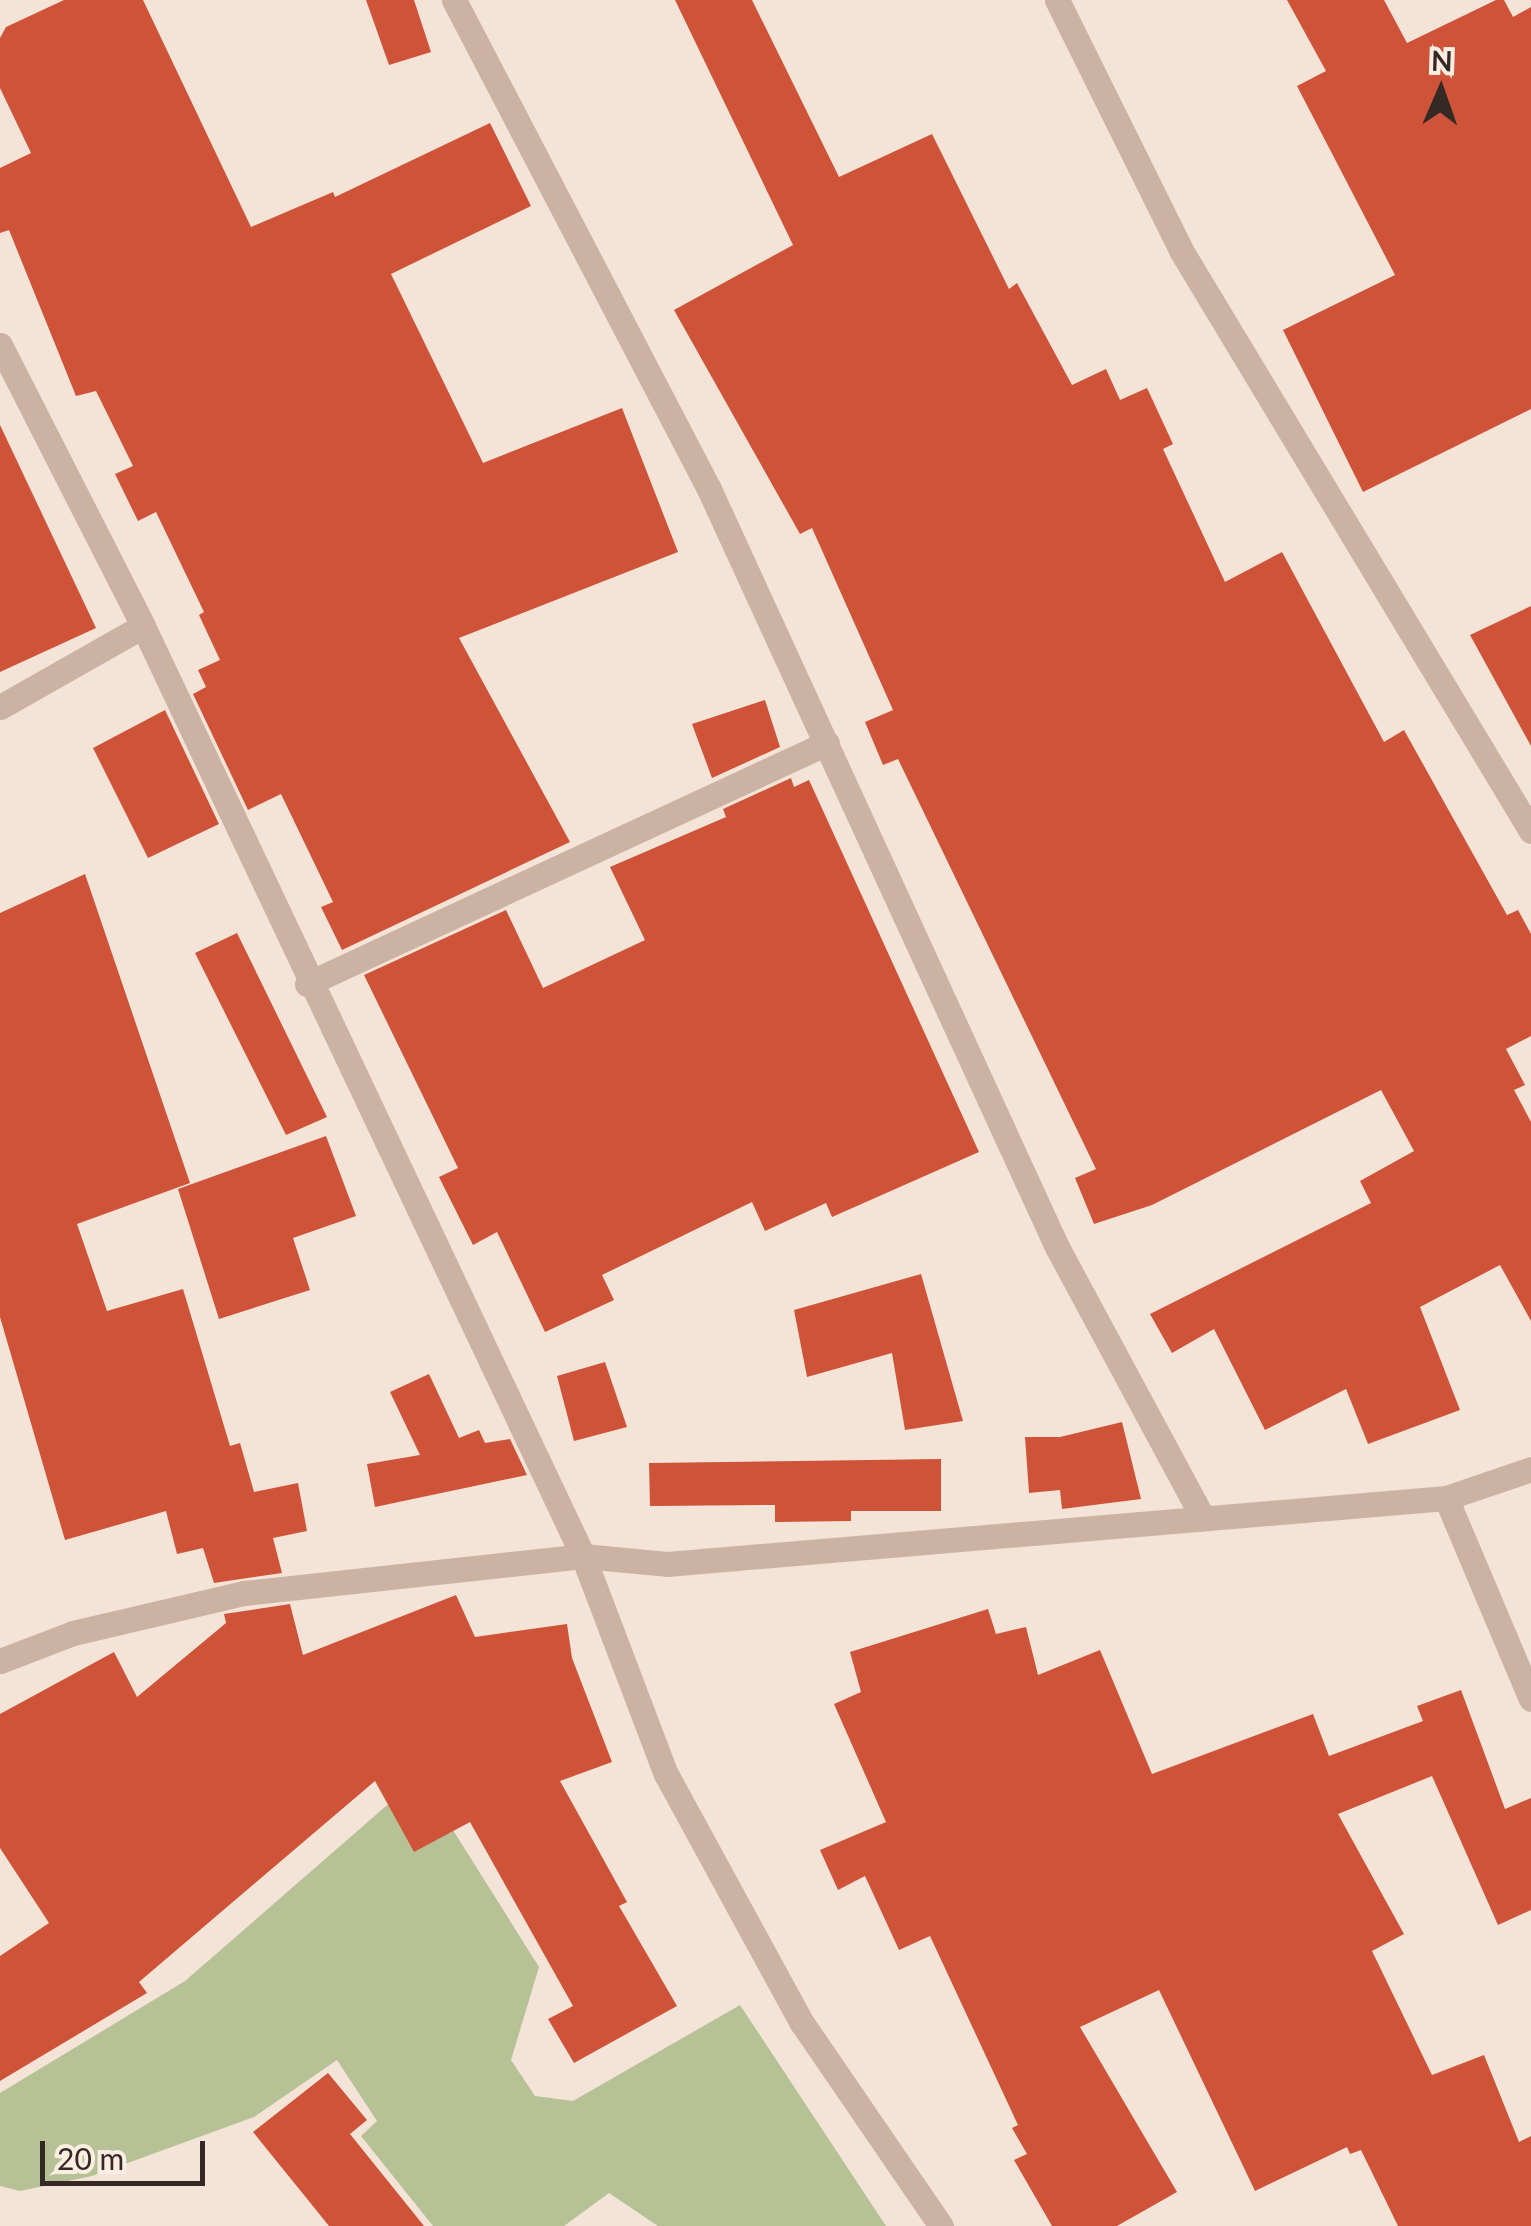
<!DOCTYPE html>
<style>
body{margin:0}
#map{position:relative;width:1531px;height:2226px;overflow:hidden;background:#f3e4d7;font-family:Lato,sans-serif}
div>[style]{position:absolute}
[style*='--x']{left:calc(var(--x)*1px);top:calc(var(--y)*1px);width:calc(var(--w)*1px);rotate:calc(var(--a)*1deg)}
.green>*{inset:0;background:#b6c296}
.building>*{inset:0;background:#ce5339}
.street>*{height:25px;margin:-12.5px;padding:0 12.5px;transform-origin:12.5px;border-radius:12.5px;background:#cbb2a2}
span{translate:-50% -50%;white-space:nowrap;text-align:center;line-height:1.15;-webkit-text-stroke:8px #faeee3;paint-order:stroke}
.north{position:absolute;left:1391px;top:40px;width:100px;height:100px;-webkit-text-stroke:8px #faeee3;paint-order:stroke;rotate:2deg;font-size:28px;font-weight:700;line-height:40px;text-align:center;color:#352925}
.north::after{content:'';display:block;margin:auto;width:35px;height:45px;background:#352925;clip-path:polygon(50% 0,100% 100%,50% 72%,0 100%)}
.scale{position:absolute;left:40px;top:2141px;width:165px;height:45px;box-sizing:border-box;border:5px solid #352925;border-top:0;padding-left:12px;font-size:30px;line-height:35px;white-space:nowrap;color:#352925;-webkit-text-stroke:8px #faeee3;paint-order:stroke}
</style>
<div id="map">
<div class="green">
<i style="clip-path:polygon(409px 1786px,429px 1792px,539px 1967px,511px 2060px,535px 2096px,573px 2101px,740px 2005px,886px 2226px,658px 2226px,609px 2193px,564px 2226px,433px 2226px,361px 2136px,377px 2121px,337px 2060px,254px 2117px,92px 2176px,20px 2191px,0 2186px,0 2093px,185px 1981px)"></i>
</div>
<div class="building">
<i style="clip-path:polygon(64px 0,143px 0,251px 227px,333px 192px,335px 197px,490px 123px,531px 206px,391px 274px,483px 463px,622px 408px,678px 552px,459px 638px,570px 842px,342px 950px,321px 907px,333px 902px,281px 794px,248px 810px,193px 694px,206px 687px,198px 670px,220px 660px,199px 615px,204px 612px,156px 512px,138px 521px,115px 474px,133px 466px,96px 391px,76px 396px,9px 230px,0 233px,0 168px,31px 153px,0 88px,0 38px,6px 27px)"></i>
<i style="clip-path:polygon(366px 0,414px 0,431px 52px,389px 65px)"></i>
<i style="clip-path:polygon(675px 0,752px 0,839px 177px,932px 134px,1009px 289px,1017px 283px,1072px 385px,1106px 369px,1120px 400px,1147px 388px,1173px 444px,1163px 449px,1225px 582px,1282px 552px,1384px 742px,1404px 730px,1507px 915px,1518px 910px,1531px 934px,1531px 1036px,1506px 1049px,1525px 1085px,1514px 1090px,1531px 1122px,1531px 1321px,1500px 1265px,1420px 1307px,1460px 1410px,1368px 1444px,1346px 1389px,1265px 1430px,1214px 1329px,1172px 1353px,1150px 1314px,1371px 1203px,1360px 1181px,1414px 1151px,1381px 1090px,1152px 1205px,1094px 1224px,1075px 1178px,1096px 1169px,898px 759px,883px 765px,865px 722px,893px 710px,812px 528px,800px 534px,674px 310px,793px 245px)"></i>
<i style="clip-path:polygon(1287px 0,1384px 0,1407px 43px,1496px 0,1504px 0,1513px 17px,1531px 7px,1531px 409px,1363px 492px,1283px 330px,1395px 275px,1297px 86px,1326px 71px)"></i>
<i style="clip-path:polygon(0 425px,96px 628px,0 672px)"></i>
<i style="clip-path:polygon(1531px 606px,1531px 746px,1470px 635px)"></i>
<i style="clip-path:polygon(765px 700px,780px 747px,712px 778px,692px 724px)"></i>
<i style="clip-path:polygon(165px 710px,219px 824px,148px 858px,93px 748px)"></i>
<i style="clip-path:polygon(791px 778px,794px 787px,809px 780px,979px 1152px,832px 1217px,826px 1203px,765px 1231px,752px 1202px,602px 1275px,614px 1300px,545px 1332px,497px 1232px,473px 1245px,439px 1177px,458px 1168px,364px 975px,506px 910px,543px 988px,645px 940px,610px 867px,726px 817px,723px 809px)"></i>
<i style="clip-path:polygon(85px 874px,190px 1183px,77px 1224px,107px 1311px,183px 1289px,230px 1446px,240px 1443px,254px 1492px,298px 1483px,307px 1531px,273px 1538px,282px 1573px,214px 1583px,203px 1548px,177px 1554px,166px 1511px,65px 1540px,0 1317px,0 913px)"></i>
<i style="clip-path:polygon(237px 933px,327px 1117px,286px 1135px,195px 953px)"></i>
<i style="clip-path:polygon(326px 1136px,356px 1216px,293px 1238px,310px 1290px,219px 1319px,178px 1189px)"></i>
<i style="clip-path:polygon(921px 1274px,963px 1421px,905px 1430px,892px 1353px,807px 1377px,794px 1310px)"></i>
<i style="clip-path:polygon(605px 1362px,627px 1427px,574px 1441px,557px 1376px)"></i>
<i style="clip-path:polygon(429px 1374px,459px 1438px,479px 1430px,485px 1443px,510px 1439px,527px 1475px,375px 1507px,367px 1464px,420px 1455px,390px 1392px)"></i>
<i style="clip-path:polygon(1122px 1422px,1141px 1499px,1062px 1509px,1060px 1490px,1029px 1493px,1025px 1437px,1060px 1437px)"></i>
<i style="clip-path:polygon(941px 1459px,941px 1511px,851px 1511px,851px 1521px,775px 1522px,775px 1505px,650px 1506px,649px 1463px)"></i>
<i style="clip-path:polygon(456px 1595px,475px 1637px,567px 1624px,572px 1658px,612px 1762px,560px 1781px,627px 1902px,619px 1906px,677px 2006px,574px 2063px,548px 2019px,573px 2006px,470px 1822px,414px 1852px,375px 1781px,139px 1982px,147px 1993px,0 2081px,0 1956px,49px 1923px,0 1848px,0 1714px,114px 1652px,137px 1697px,226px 1623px,224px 1614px,290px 1604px,303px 1655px)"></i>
<i style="clip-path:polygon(988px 1609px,996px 1634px,1026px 1627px,1038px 1675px,1100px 1650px,1152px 1774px,1313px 1714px,1329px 1756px,1423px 1721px,1417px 1706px,1461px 1690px,1505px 1809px,1531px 1798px,1531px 1910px,1498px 1925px,1432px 1776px,1338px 1814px,1404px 1934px,1372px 1951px,1432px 2075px,1484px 2055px,1519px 2142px,1531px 2136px,1531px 2226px,1398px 2226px,1361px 2150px,1350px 2154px,1347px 2147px,1255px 2191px,1159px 1990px,1080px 2027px,1177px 2192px,1117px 2226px,1052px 2226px,1014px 2160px,1027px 2154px,1012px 2128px,1018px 2125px,930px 1936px,899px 1950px,865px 1876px,838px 1890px,820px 1850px,886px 1822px,834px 1704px,861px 1692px,850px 1652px)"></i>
<i style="clip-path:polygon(328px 2073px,367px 2120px,350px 2134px,424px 2226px,329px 2226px,253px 2132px)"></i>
</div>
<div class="street">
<i style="--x:454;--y:0;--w:551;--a:62.46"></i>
<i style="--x:709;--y:489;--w:834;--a:65.34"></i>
<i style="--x:1057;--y:1247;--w:308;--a:61.7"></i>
<i style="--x:1057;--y:0;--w:281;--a:63.6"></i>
<i style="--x:1182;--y:252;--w:676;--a:58.92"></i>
<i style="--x:0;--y:345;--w:315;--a:63"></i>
<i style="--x:143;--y:626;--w:1029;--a:64.68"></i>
<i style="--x:583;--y:1556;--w:233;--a:69.2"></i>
<i style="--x:666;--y:1774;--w:284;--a:61.4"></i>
<i style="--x:802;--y:2023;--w:246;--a:55.6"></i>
<i style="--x:0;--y:707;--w:164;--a:-29.5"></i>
<i style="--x:307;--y:984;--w:573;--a:-24.87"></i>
<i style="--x:1446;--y:1498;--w:218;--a:67.1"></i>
<i style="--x:0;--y:1661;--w:78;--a:-21"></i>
<i style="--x:73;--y:1633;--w:176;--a:-13.2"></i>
<i style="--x:244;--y:1593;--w:341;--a:-6.2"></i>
<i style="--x:583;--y:1556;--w:84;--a:5.4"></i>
<i style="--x:667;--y:1564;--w:782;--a:-4.84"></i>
<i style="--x:1446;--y:1498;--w:90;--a:-18.8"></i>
</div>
<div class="north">N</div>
<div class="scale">20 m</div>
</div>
